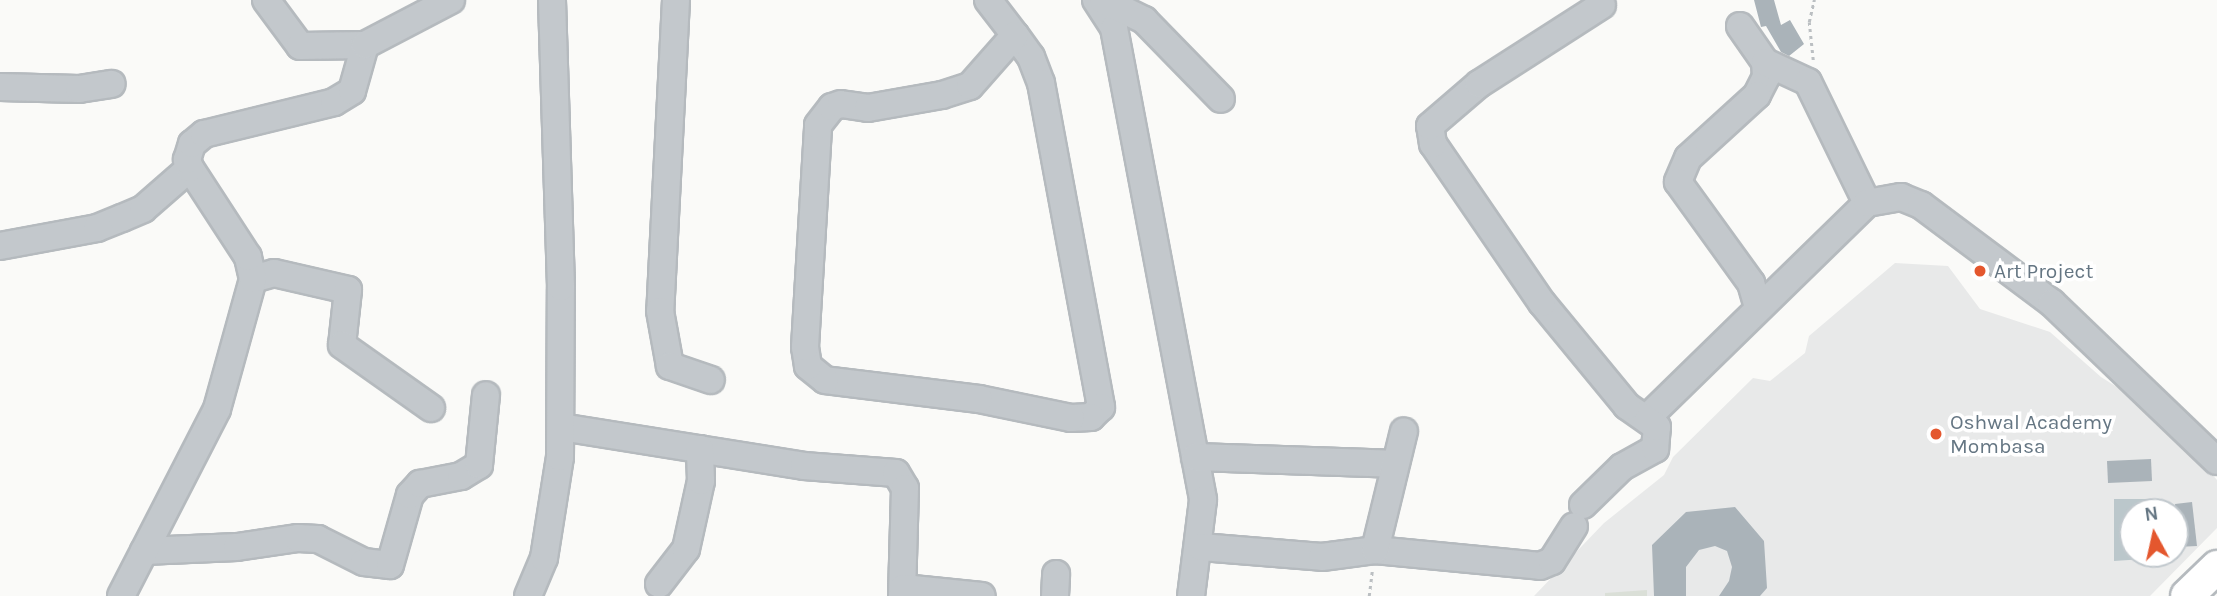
<!DOCTYPE html>
<style>
body{margin:0}
#map{position:relative;width:2217px;height:596px;overflow:hidden;background:#fafaf8;font-family:Karla,sans-serif}
div>[style]{position:absolute}
[style*='--x']{left:calc(var(--x)*1px);top:calc(var(--y)*1px);width:calc(var(--w)*1px);rotate:calc(var(--a)*1deg)}
.built>*{inset:0;background:#e8e9e9}
.green>*{inset:0;background:#dadfd7}
.water>*{inset:0;background:#bbc7cb}
.building>*{inset:0;background:#aab3b9}
.path>*{height:2.5px;margin-top:-1.25px;transform-origin:0;background:repeating-linear-gradient(90deg,#bbbfc2 0 3.5px,transparent 0 7px)}
.roads{filter:drop-shadow(2px 0 #b5babe) drop-shadow(-2px 0 #b5babe) drop-shadow(0 2px #b5babe) drop-shadow(0 -2px #b5babe)}
.minor>*{height:26px;margin:-13px;padding:0 13px;transform-origin:13px;border-radius:13px;background:#c3c8cc}
.major>*{height:32px;margin:-16px;padding:0 16px;transform-origin:16px;border-radius:16px;background:#fff}
.dots>*{width:19px;height:19px;translate:-50% -50%;box-sizing:border-box;border:4px solid #fff;border-radius:50%}
span{translate:-50% -50%;white-space:nowrap;text-align:center;line-height:1.15;-webkit-text-stroke:7px #fff;paint-order:stroke}
.poi-label{font-size:21px;color:#657683}
.left{translate:0 -50%;text-align:left}
.north{position:absolute;left:2119px;top:498px;width:70px;height:70px;box-sizing:border-box;background:#fff;border:2px solid #c1c8cd;border-radius:50%;rotate:352deg;font-size:19px;font-weight:700;line-height:28px;text-align:center;color:#657683}
.north::after{content:'';display:block;margin:auto;width:24px;height:32px;background:#e4572e;clip-path:polygon(50% 0,100% 100%,50% 72%,0 100%)}
</style>
<div id="map">
<div class="built">
<i style="clip-path:polygon(evenodd,1895px 263px,1948px 266px,1980px 309px,2050px 332px,2101px 377px,2155px 411px,2217px 480px,2217px 528px,2150px 596px,1534px 596px,1604px 523px,1664px 475px,1673px 457px,1753px 378px,1770px 381px,1805px 353px,1809px 336px,1895px 263px,2133px 512px,2175px 512px,2175px 554px,2133px 554px,2133px 512px)"></i>
</div>
<div class="green">
<i style="clip-path:polygon(1647px 590px,1647px 596px,1605px 596px,1605px 593px)"></i>
</div>
<div class="water">
<i style="clip-path:polygon(2114px 499px,2159px 499px,2159px 512px,2133px 512px,2133px 554px,2159px 554px,2159px 558px,2114px 561px)"></i>
</div>
<div class="building">
<i style="clip-path:polygon(1754px 0,1774px 0,1781px 25px,1790px 20px,1804px 44px,1789px 56px,1781px 52px,1766px 26px,1761px 27px)"></i>
<i style="clip-path:polygon(2151px 459px,2152px 481px,2108px 483px,2107px 461px)"></i>
<i style="clip-path:polygon(2192px 502px,2197px 546px,2177px 547px,2175px 504px)"></i>
<i style="clip-path:polygon(1735px 507px,1764px 541px,1767px 588px,1760px 596px,1719px 596px,1729px 581px,1732px 567px,1727px 551px,1715px 546px,1699px 550px,1686px 567px,1686px 596px,1654px 596px,1652px 545px,1686px 512px)"></i>
</div>
<div class="path">
<i style="--x:1813;--y:60;--w:38;--a:-96"></i>
<i style="--x:1809;--y:22;--w:23;--a:-77"></i>
<i style="--x:1369;--y:596;--w:25;--a:-83"></i>
</div>
<div class="roads">
<div class="minor">
<i style="--x:266;--y:0;--w:57;--a:53.5"></i>
<i style="--x:300;--y:46;--w:65;--a:-0.9"></i>
<i style="--x:676;--y:0;--w:311;--a:92.9"></i>
<i style="--x:660;--y:311;--w:56;--a:79.7"></i>
<i style="--x:670;--y:366;--w:43;--a:18.9"></i>
<i style="--x:988;--y:0;--w:44;--a:52.4"></i>
<i style="--x:1015;--y:35;--w:27;--a:54"></i>
<i style="--x:1031;--y:57;--w:28;--a:69"></i>
<i style="--x:1041;--y:83;--w:330;--a:79.5"></i>
<i style="--x:1101;--y:407;--w:14;--a:135"></i>
<i style="--x:1091;--y:417;--w:20;--a:177"></i>
<i style="--x:1071;--y:418;--w:94;--a:-168.3"></i>
<i style="--x:979;--y:399;--w:155;--a:-173"></i>
<i style="--x:825;--y:380;--w:22;--a:-141"></i>
<i style="--x:808;--y:366;--w:19;--a:-99"></i>
<i style="--x:805;--y:347;--w:222;--a:-86.6"></i>
<i style="--x:818;--y:125;--w:23;--a:-52"></i>
<i style="--x:832;--y:107;--w:9;--a:-18"></i>
<i style="--x:841;--y:104;--w:27;--a:8"></i>
<i style="--x:868;--y:108;--w:75;--a:-10"></i>
<i style="--x:942;--y:95;--w:29;--a:-18"></i>
<i style="--x:970;--y:86;--w:68;--a:-48.6"></i>
<i style="--x:1096;--y:0;--w:33;--a:57"></i>
<i style="--x:1114;--y:28;--w:480;--a:79.3"></i>
<i style="--x:1203;--y:500;--w:97;--a:97.1"></i>
<i style="--x:1103;--y:0;--w:46;--a:26"></i>
<i style="--x:1144;--y:20;--w:110;--a:45.7"></i>
<i style="--x:1740;--y:26;--w:44;--a:55.2"></i>
<i style="--x:1765;--y:62;--w:15;--a:86"></i>
<i style="--x:1766;--y:77;--w:20;--a:117"></i>
<i style="--x:1757;--y:95;--w:93;--a:137.6"></i>
<i style="--x:1688;--y:158;--w:26;--a:113"></i>
<i style="--x:1678;--y:182;--w:125;--a:54.1"></i>
<i style="--x:1751;--y:283;--w:25;--a:74"></i>
<i style="--x:1765;--y:62;--w:47;--a:24.9"></i>
<i style="--x:1808;--y:82;--w:135;--a:64"></i>
<i style="--x:0;--y:87;--w:79;--a:1.5"></i>
<i style="--x:79;--y:89;--w:33;--a:-9"></i>
<i style="--x:0;--y:246;--w:99;--a:-10.5"></i>
<i style="--x:97;--y:228;--w:27;--a:-22"></i>
<i style="--x:122;--y:218;--w:23;--a:-23"></i>
<i style="--x:143;--y:209;--w:62;--a:-41.1"></i>
<i style="--x:253;--y:279;--w:22;--a:-16"></i>
<i style="--x:274;--y:273;--w:76;--a:12.9"></i>
<i style="--x:348;--y:290;--w:55;--a:96.2"></i>
<i style="--x:342;--y:345;--w:109;--a:35.3"></i>
<i style="--x:1648;--y:417;--w:306;--a:-44.3"></i>
<i style="--x:1867;--y:203;--w:35;--a:-10"></i>
<i style="--x:1901;--y:197;--w:22;--a:22"></i>
<i style="--x:1921;--y:205;--w:164;--a:36.8"></i>
<i style="--x:2052;--y:303;--w:228;--a:43.8"></i>
<i style="--x:561;--y:427;--w:246;--a:9.1"></i>
<i style="--x:804;--y:466;--w:92;--a:4.4"></i>
<i style="--x:896;--y:473;--w:17;--a:59"></i>
<i style="--x:905;--y:488;--w:108;--a:91.6"></i>
<i style="--x:1195;--y:457;--w:198;--a:2"></i>
<i style="--x:1583;--y:505;--w:54;--a:-44.3"></i>
<i style="--x:1622;--y:467;--w:38;--a:-29"></i>
<i style="--x:1655;--y:449;--w:22;--a:-85"></i>
<i style="--x:1657;--y:427;--w:37;--a:-145"></i>
<i style="--x:1627;--y:406;--w:134;--a:-129.5"></i>
<i style="--x:1542;--y:303;--w:193;--a:-124.4"></i>
<i style="--x:1433;--y:144;--w:18;--a:-99"></i>
<i style="--x:1430;--y:126;--w:65;--a:-40.6"></i>
<i style="--x:1479;--y:84;--w:146;--a:-32.7"></i>
<i style="--x:1201;--y:547;--w:121;--a:4.7"></i>
<i style="--x:1322;--y:557;--w:53;--a:-7.5"></i>
<i style="--x:1375;--y:550;--w:166;--a:5.5"></i>
<i style="--x:1540;--y:566;--w:13;--a:-23"></i>
<i style="--x:1552;--y:561;--w:41;--a:-57.8"></i>
<i style="--x:1375;--y:550;--w:122;--a:-76.3"></i>
<i style="--x:144;--y:551;--w:93;--a:-2.5"></i>
<i style="--x:237;--y:547;--w:62;--a:-8.4"></i>
<i style="--x:298;--y:538;--w:20;--a:3"></i>
<i style="--x:318;--y:539;--w:51;--a:26.6"></i>
<i style="--x:364;--y:562;--w:26;--a:7"></i>
<i style="--x:390;--y:565;--w:73;--a:-74.1"></i>
<i style="--x:410;--y:495;--w:15;--a:-48"></i>
<i style="--x:420;--y:484;--w:42;--a:-11"></i>
<i style="--x:461;--y:476;--w:21;--a:-31"></i>
<i style="--x:479;--y:465;--w:70;--a:-84.3"></i>
<i style="--x:659;--y:584;--w:44;--a:-52.4"></i>
<i style="--x:686;--y:549;--w:70;--a:-77.6"></i>
<i style="--x:701;--y:481;--w:32;--a:-92"></i>
<i style="--x:903;--y:588;--w:79;--a:5.8"></i>
<i style="--x:121;--y:596;--w:210;--a:-62.8"></i>
<i style="--x:217;--y:409;--w:135;--a:-74.5"></i>
<i style="--x:253;--y:279;--w:23;--a:-103"></i>
<i style="--x:248;--y:257;--w:106;--a:-123.1"></i>
<i style="--x:190;--y:168;--w:9;--a:-111"></i>
<i style="--x:187;--y:160;--w:17;--a:-73"></i>
<i style="--x:192;--y:144;--w:16;--a:-40"></i>
<i style="--x:204;--y:134;--w:134;--a:-13.8"></i>
<i style="--x:334;--y:102;--w:21;--a:-31"></i>
<i style="--x:352;--y:91;--w:48;--a:-74.2"></i>
<i style="--x:365;--y:45;--w:97;--a:-27.6"></i>
<i style="--x:528;--y:596;--w:41;--a:-67.2"></i>
<i style="--x:544;--y:558;--w:102;--a:-81"></i>
<i style="--x:560;--y:457;--w:170;--a:-89.7"></i>
<i style="--x:561;--y:287;--w:287;--a:-91.8"></i>
<i style="--x:1055;--y:596;--w:22;--a:-87"></i>
</div>
<div class="major">
<i style="--x:2187;--y:596;--w:42;--a:-44"></i>
</div>
</div>
<div class="dots">
<i style="left:1980px;top:271px;background:#e4572e"></i>
<i style="left:1936px;top:434px;background:#e4572e"></i>
</div>
<div class="poi-label">
<span class="left" style="left:1994px;top:271px">Art Project</span>
<span class="left" style="left:1950px;top:434px">Oshwal Academy<br>Mombasa</span>
</div>
<div class="north">N</div>
</div>
